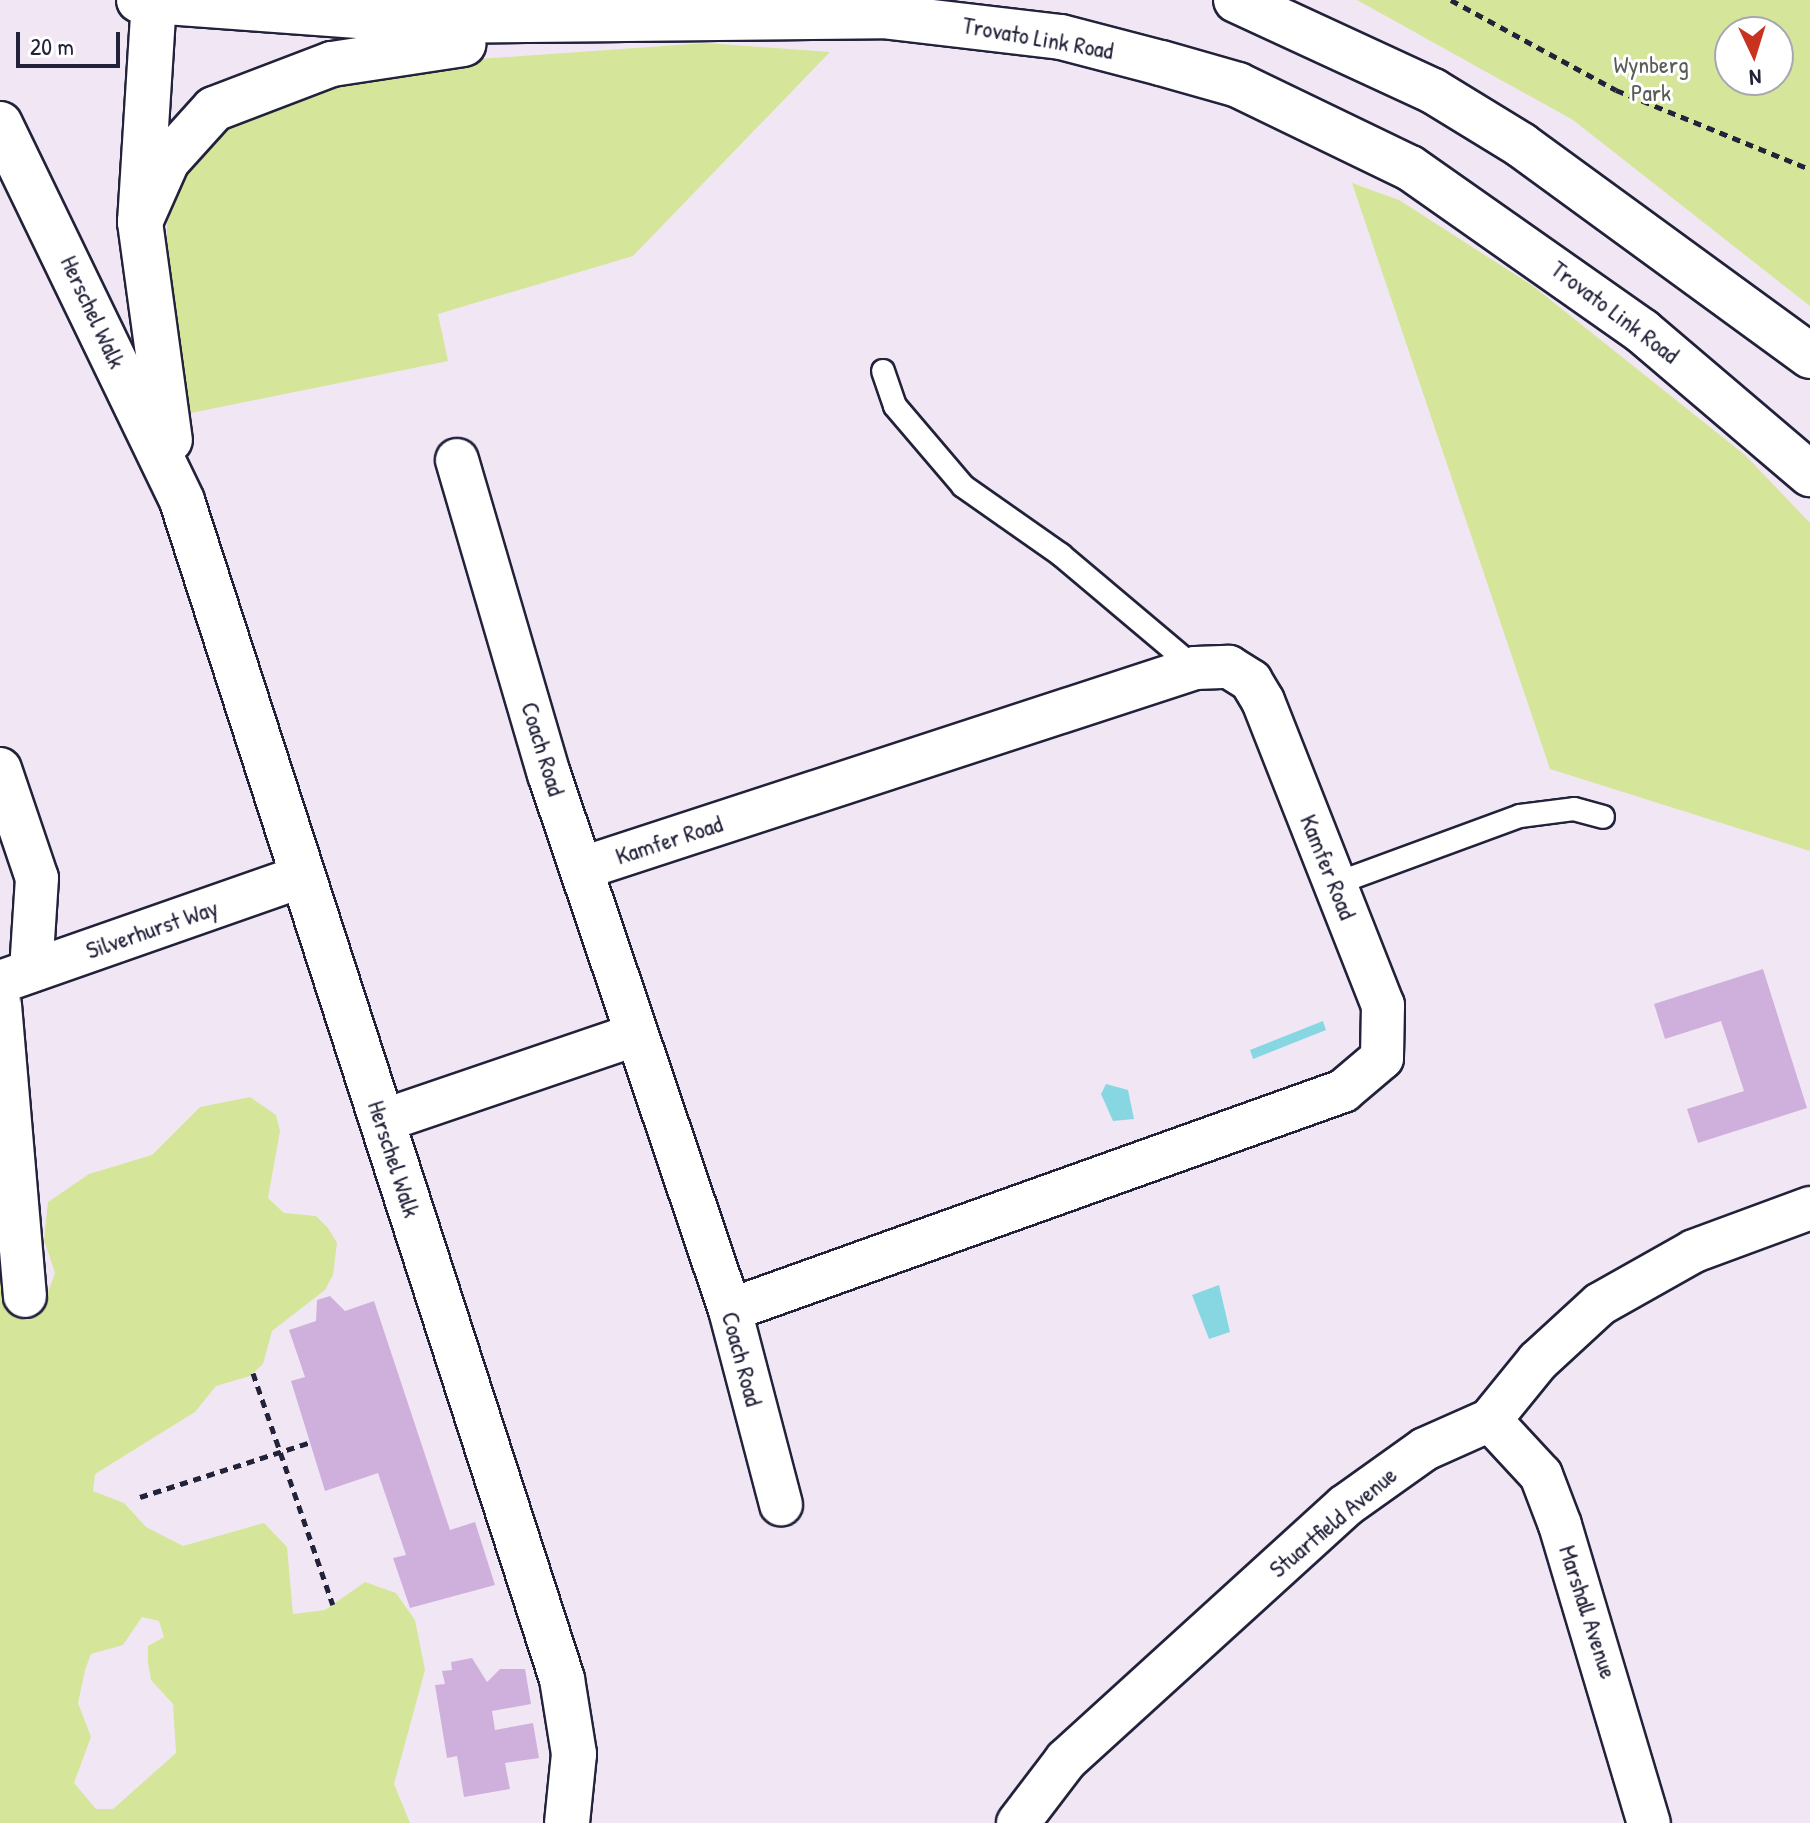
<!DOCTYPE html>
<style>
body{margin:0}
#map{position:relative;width:1810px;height:1823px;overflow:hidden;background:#f1e7f4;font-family:"Patrick Hand",sans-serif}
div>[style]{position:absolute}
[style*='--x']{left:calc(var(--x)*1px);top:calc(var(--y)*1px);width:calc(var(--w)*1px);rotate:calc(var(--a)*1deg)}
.green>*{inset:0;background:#d5e69a}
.water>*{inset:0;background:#87d7e3}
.building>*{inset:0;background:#cfb0dc}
.path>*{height:5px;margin-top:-2.5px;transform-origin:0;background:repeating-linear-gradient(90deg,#22223b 0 8px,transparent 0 14px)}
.roads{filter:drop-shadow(2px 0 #22223b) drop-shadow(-2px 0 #22223b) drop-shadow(0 2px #22223b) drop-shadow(0 -2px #22223b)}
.service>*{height:22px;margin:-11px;padding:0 11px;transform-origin:11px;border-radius:11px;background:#fff}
.minor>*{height:42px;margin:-21px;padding:0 21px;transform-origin:21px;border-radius:21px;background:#fff}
.secondary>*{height:44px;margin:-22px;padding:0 22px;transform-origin:22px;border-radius:22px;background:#fff}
span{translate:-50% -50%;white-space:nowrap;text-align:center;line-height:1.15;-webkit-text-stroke:6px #fff;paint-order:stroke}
.street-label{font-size:24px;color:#22223b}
.park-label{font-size:24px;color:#585d58}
.north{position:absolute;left:1714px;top:16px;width:80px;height:80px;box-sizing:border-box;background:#fff;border:2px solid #a7a7b1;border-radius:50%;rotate:176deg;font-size:22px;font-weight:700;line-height:32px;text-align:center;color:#22223b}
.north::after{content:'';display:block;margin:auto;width:28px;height:36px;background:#c8321e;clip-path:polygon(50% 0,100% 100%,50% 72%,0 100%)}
.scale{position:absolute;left:16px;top:32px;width:104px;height:36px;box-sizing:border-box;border:4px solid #22223b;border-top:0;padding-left:10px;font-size:24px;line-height:28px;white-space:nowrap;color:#22223b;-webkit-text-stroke:6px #fff;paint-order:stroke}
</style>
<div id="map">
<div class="green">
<i style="clip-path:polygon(evenodd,1357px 0,1810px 0,1810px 306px,1573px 120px,1357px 0,1730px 32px,1778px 32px,1778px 80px,1730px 80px,1730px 32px)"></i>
<i style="clip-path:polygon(706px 43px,830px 52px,633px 256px,438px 314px,448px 361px,181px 415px,165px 260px,169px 194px,225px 123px,308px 88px,436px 62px)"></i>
<i style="clip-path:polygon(1352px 183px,1399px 200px,1533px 286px,1745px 455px,1810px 523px,1810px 851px,1550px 769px)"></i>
<i style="clip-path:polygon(evenodd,250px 1097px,276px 1115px,280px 1131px,268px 1198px,284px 1213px,316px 1216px,328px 1228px,337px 1243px,333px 1275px,325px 1290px,272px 1331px,263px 1364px,250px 1376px,216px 1386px,195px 1412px,95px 1474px,93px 1491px,124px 1503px,146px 1527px,183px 1546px,264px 1523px,287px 1547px,293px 1614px,325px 1610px,365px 1582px,396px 1593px,415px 1620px,425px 1670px,394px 1784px,410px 1823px,0 1823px,0 1280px,12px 1306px,44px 1303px,55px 1273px,44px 1240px,48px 1202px,89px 1174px,152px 1155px,200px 1107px,250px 1097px,142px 1617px,159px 1621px,164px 1637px,148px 1646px,148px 1663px,151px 1680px,173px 1704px,176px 1753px,113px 1809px,96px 1809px,74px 1783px,91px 1737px,78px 1703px,85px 1670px,91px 1654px,123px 1645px,142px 1617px)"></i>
</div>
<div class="water">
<i style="clip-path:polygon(1323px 1021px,1326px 1030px,1253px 1059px,1250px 1050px)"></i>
<i style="clip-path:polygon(1106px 1084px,1128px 1090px,1134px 1119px,1113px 1121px,1101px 1094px)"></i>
<i style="clip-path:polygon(1219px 1285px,1230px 1332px,1209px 1339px,1192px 1295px)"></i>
</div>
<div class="building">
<i style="clip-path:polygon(1763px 969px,1807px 1108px,1698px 1143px,1687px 1109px,1744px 1091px,1721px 1021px,1665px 1039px,1654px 1004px)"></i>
<i style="clip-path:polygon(330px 1296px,345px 1311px,374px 1301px,450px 1530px,475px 1522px,495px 1585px,410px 1608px,393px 1558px,406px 1555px,378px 1473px,325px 1491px,291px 1381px,305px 1377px,289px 1330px,316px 1321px,317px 1300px)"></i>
<i style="clip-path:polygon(472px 1658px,487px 1682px,500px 1669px,525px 1669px,531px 1704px,492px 1711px,495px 1730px,533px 1723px,539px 1758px,505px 1763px,510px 1789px,464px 1797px,457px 1756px,447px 1758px,435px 1685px,445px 1684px,442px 1671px,452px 1670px,451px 1662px)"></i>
</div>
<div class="path">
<i style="--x:1451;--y:0;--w:188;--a:28.6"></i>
<i style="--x:1616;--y:90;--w:209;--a:22.2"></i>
<i style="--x:253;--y:1373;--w:245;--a:71"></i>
<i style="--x:140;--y:1497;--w:180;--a:-17.8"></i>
</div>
<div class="roads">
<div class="service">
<i style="--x:883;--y:371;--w:37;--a:71"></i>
<i style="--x:895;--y:406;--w:105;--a:49.6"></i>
<i style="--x:963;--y:486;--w:120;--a:35.1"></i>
<i style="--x:1061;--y:555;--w:175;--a:40.1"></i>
<i style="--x:1335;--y:884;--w:197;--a:-20.2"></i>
<i style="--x:1520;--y:816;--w:54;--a:-7.4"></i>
<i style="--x:1574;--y:809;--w:30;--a:15"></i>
</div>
<div class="minor">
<i style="--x:457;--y:460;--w:327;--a:73.7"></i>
<i style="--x:549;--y:774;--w:566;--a:71.34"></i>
<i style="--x:730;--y:1310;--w:201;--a:75.3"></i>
<i style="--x:0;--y:769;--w:115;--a:71.3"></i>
<i style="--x:37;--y:878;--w:93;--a:93.7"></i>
<i style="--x:583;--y:868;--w:644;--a:-18.1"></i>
<i style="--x:1195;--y:668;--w:34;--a:-2"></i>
<i style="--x:1229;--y:667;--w:26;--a:32"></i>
<i style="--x:1251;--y:681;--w:23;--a:59"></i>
<i style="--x:1263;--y:701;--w:327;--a:68.5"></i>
<i style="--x:1383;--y:1005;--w:53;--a:91.1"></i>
<i style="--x:1382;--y:1058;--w:51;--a:139.8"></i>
<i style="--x:1343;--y:1091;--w:651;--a:160.34"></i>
<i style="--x:0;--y:982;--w:321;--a:-19.3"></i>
<i style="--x:0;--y:1005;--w:292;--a:85.1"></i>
<i style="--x:382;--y:1121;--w:267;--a:-18.8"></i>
<i style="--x:1490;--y:1420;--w:75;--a:47.2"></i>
<i style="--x:1541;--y:1475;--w:53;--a:69.2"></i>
<i style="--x:1560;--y:1525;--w:311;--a:73.4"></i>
<i style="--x:1018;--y:1823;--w:79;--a:-52.7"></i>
<i style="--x:1066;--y:1760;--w:377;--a:-42.3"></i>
<i style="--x:1345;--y:1506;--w:98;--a:-35.5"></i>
<i style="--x:1425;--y:1449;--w:71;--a:-24"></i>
<i style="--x:1490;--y:1420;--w:76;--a:-50.9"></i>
<i style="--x:1538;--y:1361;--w:84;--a:-42.6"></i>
<i style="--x:1600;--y:1304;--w:108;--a:-29.4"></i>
<i style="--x:1694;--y:1251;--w:124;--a:-20.3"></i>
</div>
<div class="secondary">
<i style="--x:139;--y:0;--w:288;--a:4.2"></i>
<i style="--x:426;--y:21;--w:456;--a:-0.6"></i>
<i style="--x:882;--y:16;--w:180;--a:6.7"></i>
<i style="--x:1061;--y:37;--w:103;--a:14.6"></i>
<i style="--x:1161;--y:63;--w:80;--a:15.9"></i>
<i style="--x:1238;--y:85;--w:191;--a:25.8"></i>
<i style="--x:1410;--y:168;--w:284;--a:35.1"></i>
<i style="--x:1642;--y:331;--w:221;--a:40.4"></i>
<i style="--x:154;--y:0;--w:222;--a:93.6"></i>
<i style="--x:140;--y:222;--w:220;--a:82.2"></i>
<i style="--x:1236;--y:0;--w:217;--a:24.8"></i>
<i style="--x:1433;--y:91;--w:103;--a:31.5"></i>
<i style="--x:1521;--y:145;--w:358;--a:36.1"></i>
<i style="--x:0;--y:124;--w:419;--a:64.2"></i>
<i style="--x:182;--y:501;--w:1238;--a:72.12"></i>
<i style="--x:562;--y:1679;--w:76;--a:80.9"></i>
<i style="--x:574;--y:1754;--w:69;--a:95.8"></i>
<i style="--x:140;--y:222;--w:67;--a:-66.1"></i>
<i style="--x:167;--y:161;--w:70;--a:-47.9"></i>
<i style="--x:214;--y:109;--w:126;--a:-20.9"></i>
<i style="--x:332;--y:64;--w:133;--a:-8.7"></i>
</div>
</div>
<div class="street-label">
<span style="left:1038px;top:38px;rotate:10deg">Trovato Link Road</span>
<span style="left:93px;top:312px;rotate:65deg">Herschel Walk</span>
<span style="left:1615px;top:312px;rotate:37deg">Trovato Link Road</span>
<span style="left:543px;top:749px;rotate:73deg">Coach Road</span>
<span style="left:669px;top:840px;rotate:-18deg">Kamfer Road</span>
<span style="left:1328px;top:867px;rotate:68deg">Kamfer Road</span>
<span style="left:152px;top:929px;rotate:-19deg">Silverhurst Way</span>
<span style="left:394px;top:1159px;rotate:72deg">Herschel Walk</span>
<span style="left:742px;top:1359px;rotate:75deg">Coach Road</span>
<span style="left:1333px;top:1522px;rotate:-40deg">Stuartfield Avenue</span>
<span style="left:1588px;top:1612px;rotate:72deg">Marshall Avenue</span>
</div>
<div class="park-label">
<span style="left:1651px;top:79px">Wynberg<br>Park</span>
</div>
<div class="north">N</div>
<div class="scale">20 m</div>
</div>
